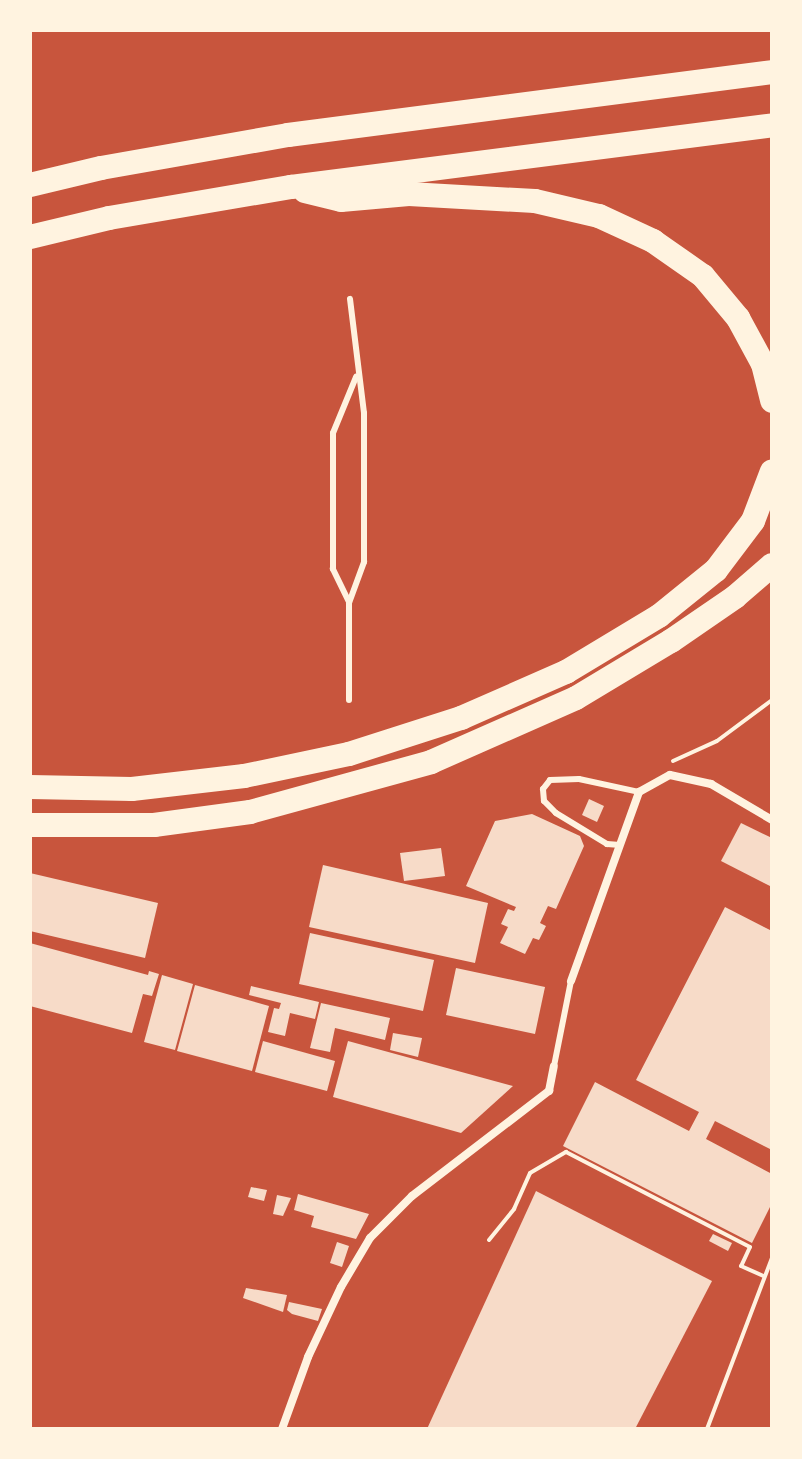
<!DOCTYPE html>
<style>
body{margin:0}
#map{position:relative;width:802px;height:1459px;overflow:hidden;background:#c8553d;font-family:"Titillium Web",sans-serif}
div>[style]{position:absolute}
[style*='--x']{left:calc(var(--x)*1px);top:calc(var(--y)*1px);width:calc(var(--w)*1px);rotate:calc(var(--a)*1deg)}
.building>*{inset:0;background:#f7dbc8}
.path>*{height:4px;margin:-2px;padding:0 2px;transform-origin:2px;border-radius:2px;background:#fff3e0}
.service>*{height:6px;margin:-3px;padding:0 3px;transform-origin:3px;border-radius:3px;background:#fff3e0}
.minor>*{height:8px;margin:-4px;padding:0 4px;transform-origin:4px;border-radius:4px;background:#fff3e0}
.motorway>*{height:24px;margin:-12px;padding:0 12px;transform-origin:12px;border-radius:12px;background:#fff3e0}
span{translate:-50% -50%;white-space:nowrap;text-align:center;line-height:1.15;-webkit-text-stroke:6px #fff3e0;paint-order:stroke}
.frame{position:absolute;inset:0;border:32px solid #fff3e0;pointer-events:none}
</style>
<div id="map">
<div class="building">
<i style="clip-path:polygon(589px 799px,604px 806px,597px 822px,582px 815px)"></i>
<i style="clip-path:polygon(532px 814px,580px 836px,584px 846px,556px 909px,548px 906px,540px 923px,546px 926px,539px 940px,533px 938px,525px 954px,500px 943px,508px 927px,501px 924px,508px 909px,514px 911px,516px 907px,466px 886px,495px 821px)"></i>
<i style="clip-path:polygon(741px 823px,772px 838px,772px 887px,721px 861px)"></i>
<i style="clip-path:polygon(441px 848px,445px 876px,404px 881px,400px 853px)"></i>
<i style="clip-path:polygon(323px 865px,488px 903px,475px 963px,309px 927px)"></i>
<i style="clip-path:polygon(30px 873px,158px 903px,145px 958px,30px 931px)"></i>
<i style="clip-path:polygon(725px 907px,772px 931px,772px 1150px,715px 1121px,706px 1139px,772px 1174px,772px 1203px,752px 1243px,563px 1146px,595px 1082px,689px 1131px,699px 1112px,636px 1080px)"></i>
<i style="clip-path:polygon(310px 933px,434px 960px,423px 1011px,299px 984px)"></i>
<i style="clip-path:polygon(30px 943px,148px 975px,149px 971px,159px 974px,152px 996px,143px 994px,132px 1033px,30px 1006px)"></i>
<i style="clip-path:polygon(456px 968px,545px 987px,535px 1034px,446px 1015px)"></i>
<i style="clip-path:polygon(162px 975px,193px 984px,175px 1050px,144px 1042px)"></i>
<i style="clip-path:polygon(195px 985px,269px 1006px,252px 1071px,177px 1051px)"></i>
<i style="clip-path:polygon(251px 986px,319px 1002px,315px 1019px,290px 1013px,285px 1036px,268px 1032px,274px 1008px,279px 1009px,281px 1003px,249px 995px)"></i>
<i style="clip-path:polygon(321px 1003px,390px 1018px,385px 1040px,335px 1028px,330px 1052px,310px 1048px)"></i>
<i style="clip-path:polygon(393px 1033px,422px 1038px,418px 1057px,390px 1050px)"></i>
<i style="clip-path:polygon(263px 1041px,335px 1061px,327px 1091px,255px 1072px)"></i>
<i style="clip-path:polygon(348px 1041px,513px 1086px,461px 1133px,333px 1097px)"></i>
<i style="clip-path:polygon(251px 1187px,267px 1190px,264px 1201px,248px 1197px)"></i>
<i style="clip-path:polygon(536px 1191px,712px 1281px,635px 1429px,427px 1429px)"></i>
<i style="clip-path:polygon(298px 1194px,369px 1214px,356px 1239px,311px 1227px,314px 1216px,294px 1210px)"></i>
<i style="clip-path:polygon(277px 1195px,291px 1198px,283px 1216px,273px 1214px)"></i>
<i style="clip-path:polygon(713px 1234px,732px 1243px,728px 1251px,709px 1241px)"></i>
<i style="clip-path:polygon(337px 1242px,349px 1246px,342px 1267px,330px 1263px)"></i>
<i style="clip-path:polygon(246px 1288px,287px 1295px,283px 1312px,243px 1298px)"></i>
<i style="clip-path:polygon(289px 1302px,322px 1309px,318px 1321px,292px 1314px,287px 1310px)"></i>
</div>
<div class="path">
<i style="--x:673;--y:761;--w:48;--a:-24.4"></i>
<i style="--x:717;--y:741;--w:69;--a:-36.7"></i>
<i style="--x:489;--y:1240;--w:40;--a:-51"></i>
<i style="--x:514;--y:1209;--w:39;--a:-66"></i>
<i style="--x:530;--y:1173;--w:42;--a:-30.3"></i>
<i style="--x:566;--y:1152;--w:207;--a:27.3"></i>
<i style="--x:750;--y:1247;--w:21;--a:115"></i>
<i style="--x:741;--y:1266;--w:24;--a:24"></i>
<i style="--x:707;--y:1429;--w:183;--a:-69.2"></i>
</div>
<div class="service">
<i style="--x:349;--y:602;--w:37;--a:-116"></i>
<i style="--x:333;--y:569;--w:136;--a:-90"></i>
<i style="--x:333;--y:433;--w:61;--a:-67.7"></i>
<i style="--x:349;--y:700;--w:97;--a:-90"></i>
<i style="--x:349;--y:603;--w:44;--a:-69.9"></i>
<i style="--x:364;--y:562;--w:149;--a:-90"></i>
<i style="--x:364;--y:413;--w:115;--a:-97"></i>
<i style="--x:620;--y:845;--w:13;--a:-176"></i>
<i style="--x:607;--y:844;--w:60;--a:-148.7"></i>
<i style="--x:556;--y:813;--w:17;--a:-135"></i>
<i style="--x:544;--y:801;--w:12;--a:-95"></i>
<i style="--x:543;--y:789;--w:11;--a:-52"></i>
<i style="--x:550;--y:780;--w:29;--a:-2"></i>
<i style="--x:579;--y:779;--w:61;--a:12.2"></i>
<i style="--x:554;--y:1066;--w:87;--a:-78.7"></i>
</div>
<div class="minor">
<i style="--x:571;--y:981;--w:201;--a:-70.2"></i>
<i style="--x:639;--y:792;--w:35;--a:-29"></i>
<i style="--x:670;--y:775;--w:42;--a:12.4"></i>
<i style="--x:711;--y:784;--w:71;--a:30.5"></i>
<i style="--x:282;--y:1429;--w:77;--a:-70.1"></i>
<i style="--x:308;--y:1357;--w:77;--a:-64.8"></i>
<i style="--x:341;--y:1287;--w:57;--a:-59.4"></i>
<i style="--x:370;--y:1238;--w:59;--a:-45"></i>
<i style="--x:412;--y:1196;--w:173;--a:-37.5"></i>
<i style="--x:549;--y:1091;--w:25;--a:-79"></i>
</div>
<div class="motorway">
<i style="--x:30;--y:185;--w:73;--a:-13.5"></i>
<i style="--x:101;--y:168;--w:190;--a:-10"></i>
<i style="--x:288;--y:135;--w:488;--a:-7.4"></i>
<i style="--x:305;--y:191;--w:37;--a:14"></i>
<i style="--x:341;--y:200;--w:68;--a:-5"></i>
<i style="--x:409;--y:194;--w:126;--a:3.2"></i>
<i style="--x:535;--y:201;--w:66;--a:13.2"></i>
<i style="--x:599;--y:216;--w:60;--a:24.8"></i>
<i style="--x:653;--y:241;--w:61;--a:35"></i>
<i style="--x:703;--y:276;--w:55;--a:50.2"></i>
<i style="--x:738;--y:318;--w:52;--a:61.5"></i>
<i style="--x:763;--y:364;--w:38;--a:76"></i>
<i style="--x:30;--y:237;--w:81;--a:-13.5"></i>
<i style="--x:109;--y:218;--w:185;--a:-9.7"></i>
<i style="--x:291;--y:187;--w:485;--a:-7.3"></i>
<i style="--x:30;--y:787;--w:102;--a:1.1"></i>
<i style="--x:132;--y:789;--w:113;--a:-6.6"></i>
<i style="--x:244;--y:776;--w:107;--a:-11.8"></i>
<i style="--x:349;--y:754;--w:118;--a:-17.8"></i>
<i style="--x:461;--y:718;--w:115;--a:-23.7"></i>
<i style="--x:566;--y:672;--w:109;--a:-31.1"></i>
<i style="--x:659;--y:616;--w:73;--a:-38.9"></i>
<i style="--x:716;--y:570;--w:61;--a:-52.9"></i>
<i style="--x:753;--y:521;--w:53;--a:-69.2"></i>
<i style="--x:30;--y:825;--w:124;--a:0"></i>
<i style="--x:154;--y:825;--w:97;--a:-7.7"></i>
<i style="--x:250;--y:812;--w:188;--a:-15.4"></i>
<i style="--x:431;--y:762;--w:158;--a:-23.8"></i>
<i style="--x:576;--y:698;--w:111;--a:-31"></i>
<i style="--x:671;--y:641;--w:78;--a:-34.5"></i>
<i style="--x:735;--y:597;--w:49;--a:-40.9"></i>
</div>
<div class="frame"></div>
</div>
